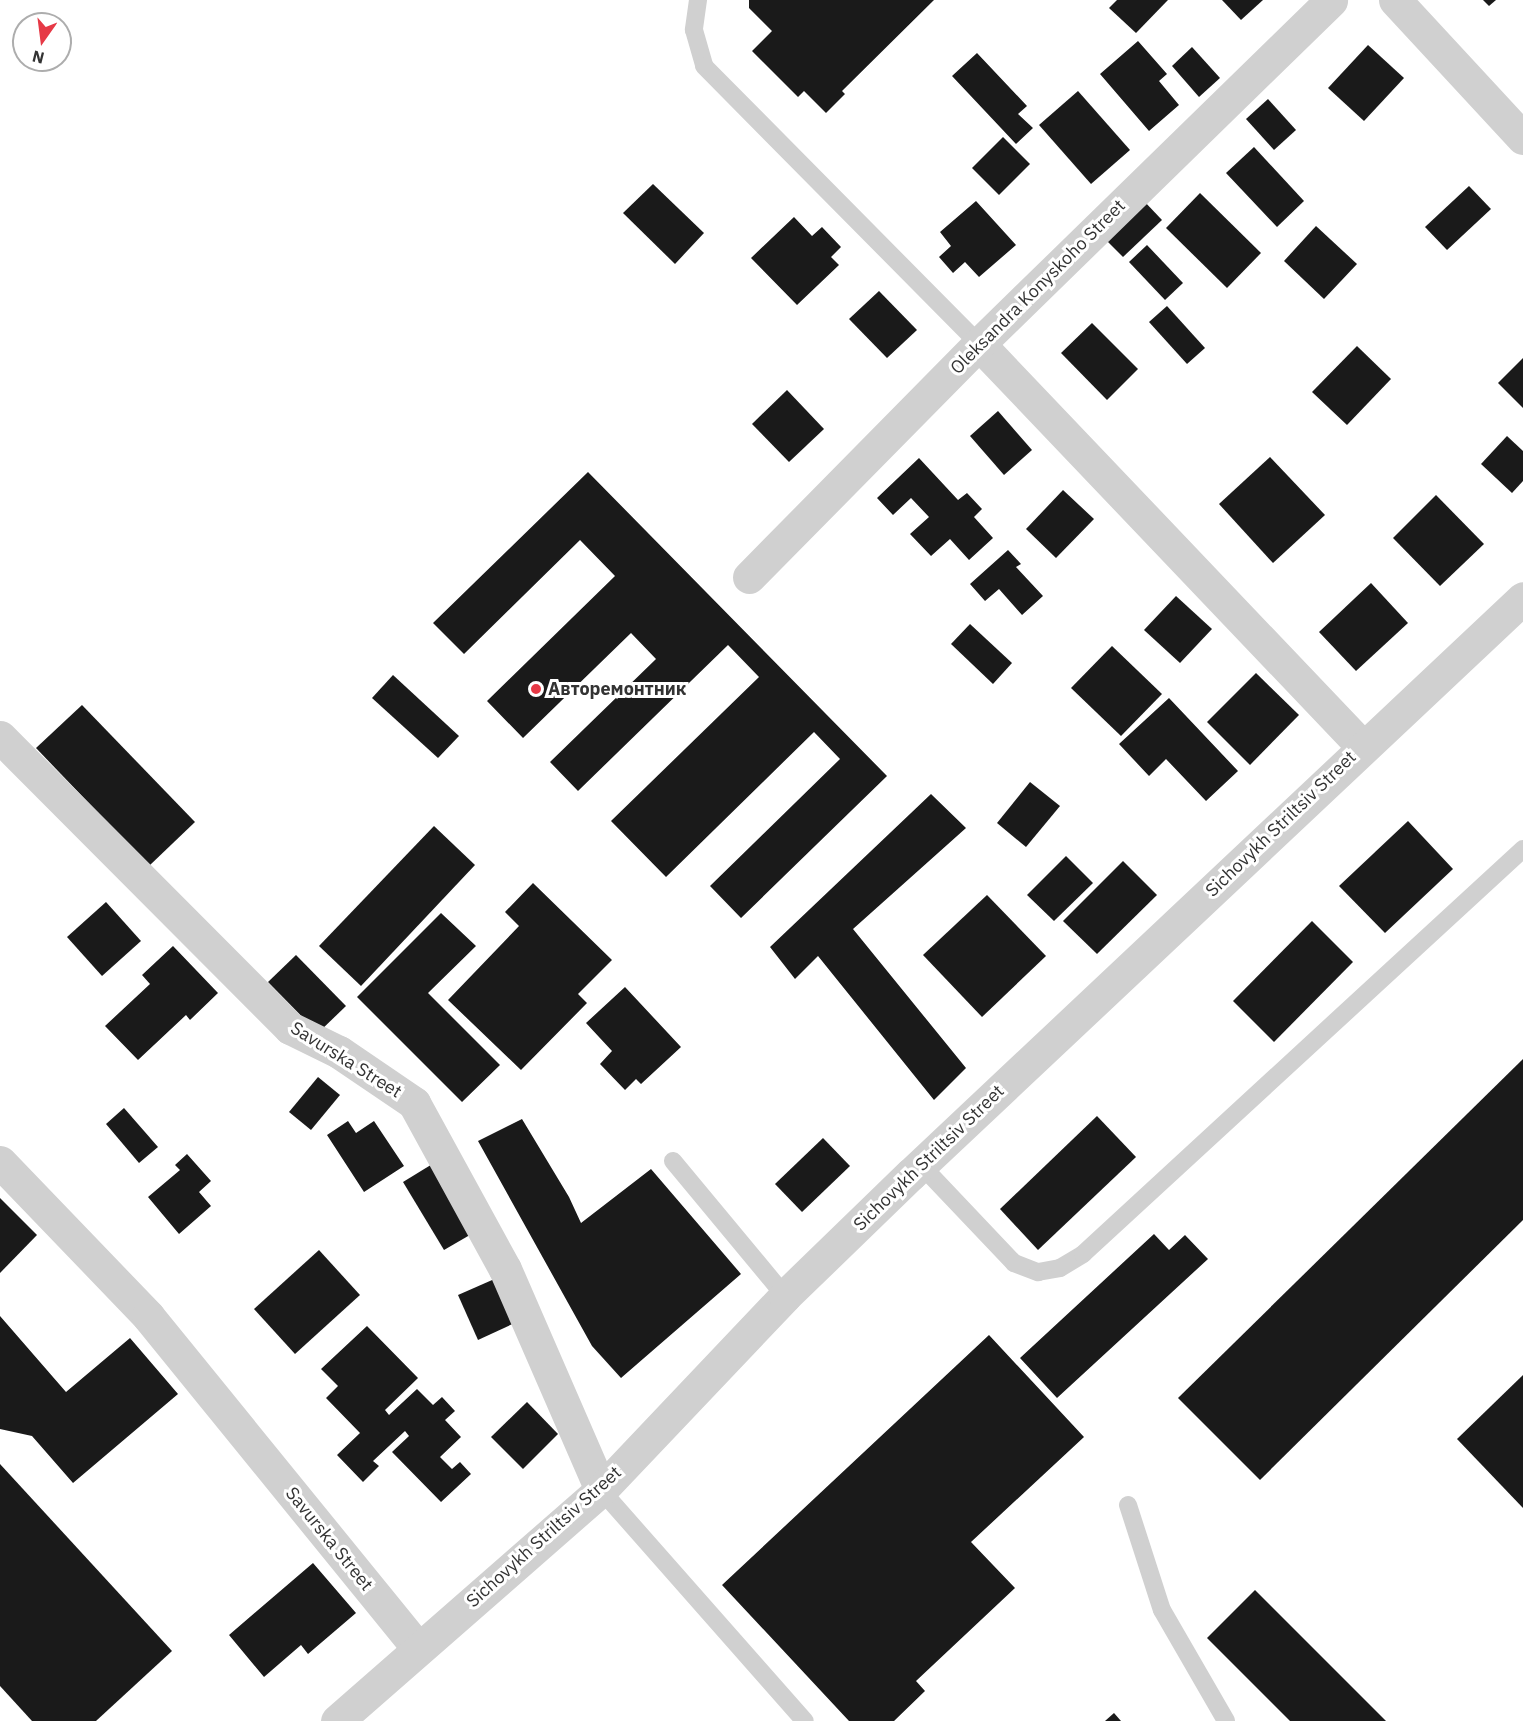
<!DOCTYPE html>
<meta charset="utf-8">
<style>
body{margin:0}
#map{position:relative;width:1523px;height:1721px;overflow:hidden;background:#fff;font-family:"IBM Plex Sans",sans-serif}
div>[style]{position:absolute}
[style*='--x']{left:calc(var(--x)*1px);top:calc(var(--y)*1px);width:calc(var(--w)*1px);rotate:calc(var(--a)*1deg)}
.building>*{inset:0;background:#1a1a1a}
.service>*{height:18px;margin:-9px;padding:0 9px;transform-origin:9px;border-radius:9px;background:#d0d0d0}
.minor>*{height:33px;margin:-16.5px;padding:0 16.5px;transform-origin:16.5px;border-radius:16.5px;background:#d0d0d0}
.tertiary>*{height:33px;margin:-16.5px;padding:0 16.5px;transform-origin:16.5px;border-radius:16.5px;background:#d0d0d0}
.dots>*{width:16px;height:16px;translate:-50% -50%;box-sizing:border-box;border:3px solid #fff;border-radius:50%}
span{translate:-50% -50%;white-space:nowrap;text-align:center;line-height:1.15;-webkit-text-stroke:6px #fff;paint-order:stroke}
.street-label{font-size:18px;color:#333}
.poi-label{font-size:18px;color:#333;font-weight:700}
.left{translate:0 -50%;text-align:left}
.north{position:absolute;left:12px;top:12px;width:60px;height:60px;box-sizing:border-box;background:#fff;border:2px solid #adadad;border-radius:50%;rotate:194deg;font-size:16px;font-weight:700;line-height:24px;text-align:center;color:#333}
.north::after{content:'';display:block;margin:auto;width:21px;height:27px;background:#e63946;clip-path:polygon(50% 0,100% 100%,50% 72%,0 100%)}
</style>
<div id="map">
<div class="building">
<i style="clip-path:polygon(749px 0,934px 0,842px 91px,845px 94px,826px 113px,804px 91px,798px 97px,752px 51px,772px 31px,749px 8px)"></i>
<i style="clip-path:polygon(1117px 0,1168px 0,1136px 33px,1109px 8px)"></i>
<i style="clip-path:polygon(1222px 0,1263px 0,1241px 20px)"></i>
<i style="clip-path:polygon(1483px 0,1496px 0,1489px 6px)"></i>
<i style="clip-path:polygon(1138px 41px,1167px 74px,1159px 81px,1179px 105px,1149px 131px,1100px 74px)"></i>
<i style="clip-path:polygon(1368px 45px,1404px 78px,1364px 121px,1328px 88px)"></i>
<i style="clip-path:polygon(1192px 47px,1220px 78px,1199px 97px,1172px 66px)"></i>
<i style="clip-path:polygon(977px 53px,1027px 106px,1018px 114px,1033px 128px,1016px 144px,952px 76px)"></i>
<i style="clip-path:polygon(1078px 91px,1130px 150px,1091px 184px,1039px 125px)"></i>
<i style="clip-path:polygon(1268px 99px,1296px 130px,1274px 150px,1246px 119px)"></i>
<i style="clip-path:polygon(1003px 137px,1030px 164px,999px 195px,972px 168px)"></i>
<i style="clip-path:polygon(1254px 147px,1304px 201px,1277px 227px,1226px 173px)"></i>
<i style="clip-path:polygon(653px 184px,704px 233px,675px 264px,623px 213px)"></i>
<i style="clip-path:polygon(1469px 186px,1491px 209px,1447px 250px,1425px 227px)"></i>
<i style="clip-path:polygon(1200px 193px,1261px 253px,1227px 288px,1166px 228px)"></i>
<i style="clip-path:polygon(1143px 200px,1162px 220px,1123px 257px,1104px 238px)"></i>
<i style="clip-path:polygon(976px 201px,1016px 245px,979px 277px,965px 262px,953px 273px,939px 257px,951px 246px,940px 232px)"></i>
<i style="clip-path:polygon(794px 217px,812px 236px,822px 227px,841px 247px,831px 257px,839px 265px,797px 305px,751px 258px)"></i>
<i style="clip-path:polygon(1316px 226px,1357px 264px,1324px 299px,1284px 261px)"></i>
<i style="clip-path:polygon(1147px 245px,1183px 283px,1165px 300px,1129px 262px)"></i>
<i style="clip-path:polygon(879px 291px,917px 330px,887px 358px,849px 319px)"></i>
<i style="clip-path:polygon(1167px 306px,1205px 348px,1187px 364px,1149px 322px)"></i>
<i style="clip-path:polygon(1092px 323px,1138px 369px,1107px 400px,1061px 353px)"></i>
<i style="clip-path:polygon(1357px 346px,1391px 379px,1347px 425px,1312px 392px)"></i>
<i style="clip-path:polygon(1523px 358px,1523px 408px,1498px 383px)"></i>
<i style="clip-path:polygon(787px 390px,824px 429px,789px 462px,752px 424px)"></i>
<i style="clip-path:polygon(998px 411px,1032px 450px,1004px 475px,970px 436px)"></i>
<i style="clip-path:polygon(1507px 436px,1523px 451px,1523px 481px,1512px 493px,1481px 464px)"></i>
<i style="clip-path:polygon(1270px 457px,1325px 515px,1273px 563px,1219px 504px)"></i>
<i style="clip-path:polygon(919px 458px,958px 500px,967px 493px,982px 509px,974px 517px,993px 538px,969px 560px,950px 539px,931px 556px,910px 534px,929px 517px,911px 498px,893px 515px,877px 498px)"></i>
<i style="clip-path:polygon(588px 472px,887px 776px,741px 918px,710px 886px,840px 759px,814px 732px,666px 877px,611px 821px,759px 677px,728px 645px,578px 791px,550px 762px,656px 659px,631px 633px,523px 738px,487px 701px,615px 576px,580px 540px,464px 654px,433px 623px)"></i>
<i style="clip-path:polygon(1063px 490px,1094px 519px,1056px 558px,1026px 529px)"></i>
<i style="clip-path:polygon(1436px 495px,1484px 544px,1440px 586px,1393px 538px)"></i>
<i style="clip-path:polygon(1008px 550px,1021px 564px,1016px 567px,1043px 596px,1022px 615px,999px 589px,985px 601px,970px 584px)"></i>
<i style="clip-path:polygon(1371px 583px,1408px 623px,1356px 671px,1319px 632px)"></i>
<i style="clip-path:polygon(1176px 596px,1212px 629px,1180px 663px,1144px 630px)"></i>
<i style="clip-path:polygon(970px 624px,1012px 663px,993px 684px,951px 644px)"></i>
<i style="clip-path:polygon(1112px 646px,1162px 694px,1121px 736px,1071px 688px)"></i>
<i style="clip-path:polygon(1256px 673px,1299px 715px,1250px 765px,1207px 722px)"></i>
<i style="clip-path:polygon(393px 675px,459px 736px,438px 758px,372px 698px)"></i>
<i style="clip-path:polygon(1169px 698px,1238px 771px,1206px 801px,1166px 759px,1149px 776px,1119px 744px)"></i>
<i style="clip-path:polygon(82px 705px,195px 822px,149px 866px,36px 748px)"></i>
<i style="clip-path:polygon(1030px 782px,1060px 806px,1026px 847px,997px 823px)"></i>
<i style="clip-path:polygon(931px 794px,966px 828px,853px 929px,966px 1068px,934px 1100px,818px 956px,795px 979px,770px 947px)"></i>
<i style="clip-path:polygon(1408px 821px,1453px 869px,1385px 933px,1339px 886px)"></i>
<i style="clip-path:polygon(434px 826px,475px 865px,361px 986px,319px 946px)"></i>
<i style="clip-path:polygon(1066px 856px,1093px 883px,1054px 921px,1027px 895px)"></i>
<i style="clip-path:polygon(1123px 861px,1157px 895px,1097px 954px,1063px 921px)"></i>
<i style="clip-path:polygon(533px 883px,612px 960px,578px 994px,587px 1003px,521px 1070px,448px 1000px,519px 926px,505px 912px)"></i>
<i style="clip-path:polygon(987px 895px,1046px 956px,982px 1017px,923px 955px)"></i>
<i style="clip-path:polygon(106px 902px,141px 941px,102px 976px,67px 937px)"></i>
<i style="clip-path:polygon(441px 913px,476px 946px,428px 993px,500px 1065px,462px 1102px,357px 997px)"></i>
<i style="clip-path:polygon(1312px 921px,1353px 962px,1274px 1042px,1233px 1001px)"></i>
<i style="clip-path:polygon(173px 946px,218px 993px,190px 1020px,186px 1015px,138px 1060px,105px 1026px,150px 984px,142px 975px)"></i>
<i style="clip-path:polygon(296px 955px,346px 1006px,318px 1033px,268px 982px)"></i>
<i style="clip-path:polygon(625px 987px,681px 1047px,641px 1084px,636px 1079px,625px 1090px,600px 1064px,612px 1051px,586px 1023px)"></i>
<i style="clip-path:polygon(1523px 1059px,1523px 1220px,1260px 1480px,1178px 1398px)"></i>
<i style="clip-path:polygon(318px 1077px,340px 1095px,311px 1130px,289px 1112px)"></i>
<i style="clip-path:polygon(124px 1108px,158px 1147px,139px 1163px,106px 1124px)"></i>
<i style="clip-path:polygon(1097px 1116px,1136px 1157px,1038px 1250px,1000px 1209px)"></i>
<i style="clip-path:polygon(522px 1119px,569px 1197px,581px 1223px,651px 1169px,741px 1274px,621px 1378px,592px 1346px,478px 1141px)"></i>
<i style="clip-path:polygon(348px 1121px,356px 1133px,374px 1121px,404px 1166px,364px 1192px,327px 1135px)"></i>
<i style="clip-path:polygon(823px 1138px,850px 1166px,802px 1212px,775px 1184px)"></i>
<i style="clip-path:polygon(187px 1154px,211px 1181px,199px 1192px,211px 1206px,179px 1234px,148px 1197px,180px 1170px,175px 1165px)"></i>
<i style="clip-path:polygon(434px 1163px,475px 1232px,444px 1250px,403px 1182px)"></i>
<i style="clip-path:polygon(0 1198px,37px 1235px,0 1273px)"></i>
<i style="clip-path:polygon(1154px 1234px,1169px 1250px,1185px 1235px,1208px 1259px,1057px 1398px,1020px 1358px)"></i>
<i style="clip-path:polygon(319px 1250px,360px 1295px,295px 1354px,254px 1309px)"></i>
<i style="clip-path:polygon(499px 1277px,519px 1321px,478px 1340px,458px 1295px)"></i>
<i style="clip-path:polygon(0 1316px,66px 1392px,130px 1338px,178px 1394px,73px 1483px,32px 1436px,0 1429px)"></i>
<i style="clip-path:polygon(367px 1326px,418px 1378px,385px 1410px,389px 1415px,417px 1389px,433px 1405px,442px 1397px,455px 1411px,445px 1420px,461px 1437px,440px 1457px,452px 1469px,460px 1462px,471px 1474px,441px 1502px,392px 1452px,409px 1436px,405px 1431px,373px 1461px,379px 1466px,363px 1482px,337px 1455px,360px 1433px,326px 1398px,338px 1386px,321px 1369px)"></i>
<i style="clip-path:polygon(989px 1335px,1084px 1437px,971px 1542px,1015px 1588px,916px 1681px,925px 1691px,894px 1721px,849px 1721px,722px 1585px)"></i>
<i style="clip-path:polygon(1523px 1375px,1523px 1508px,1457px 1439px)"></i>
<i style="clip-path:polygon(527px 1402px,558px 1434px,523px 1469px,491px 1437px)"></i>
<i style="clip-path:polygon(0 1464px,172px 1651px,96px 1721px,32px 1721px,0 1686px)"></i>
<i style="clip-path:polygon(313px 1563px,356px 1613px,308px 1654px,301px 1645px,264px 1677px,229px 1635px)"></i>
<i style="clip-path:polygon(1255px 1590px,1386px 1721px,1290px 1721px,1207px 1638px)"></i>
<i style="clip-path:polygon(1114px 1713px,1121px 1721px,1105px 1721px)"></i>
</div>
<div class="service">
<i style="--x:698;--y:0;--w:30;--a:98"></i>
<i style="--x:694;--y:30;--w:37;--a:74"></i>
<i style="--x:704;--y:66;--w:391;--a:45.3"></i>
<i style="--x:673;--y:1161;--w:175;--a:50.3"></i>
<i style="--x:921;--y:1165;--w:135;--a:46.5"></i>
<i style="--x:1014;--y:1263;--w:26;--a:21"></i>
<i style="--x:1038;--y:1272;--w:22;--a:-10"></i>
<i style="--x:1060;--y:1268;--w:27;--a:-31"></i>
<i style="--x:1083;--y:1254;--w:598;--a:-42.63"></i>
<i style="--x:601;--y:1490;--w:308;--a:48.6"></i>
<i style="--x:1128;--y:1505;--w:110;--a:72.1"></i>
<i style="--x:1162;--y:1610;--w:128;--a:60"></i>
</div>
<div class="minor">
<i style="--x:1395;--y:0;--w:188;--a:47.2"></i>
<i style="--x:979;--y:344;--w:555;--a:46.39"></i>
<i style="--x:749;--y:577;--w:327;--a:-45.4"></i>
<i style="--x:979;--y:344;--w:492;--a:-44.3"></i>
<i style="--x:0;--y:737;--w:411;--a:45.1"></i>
<i style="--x:290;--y:1028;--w:55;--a:26.1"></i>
<i style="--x:339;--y:1052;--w:91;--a:34.2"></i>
<i style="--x:414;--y:1103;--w:189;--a:61.3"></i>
<i style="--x:505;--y:1269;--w:241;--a:66.5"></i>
<i style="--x:0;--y:1162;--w:214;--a:46.1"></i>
<i style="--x:148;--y:1316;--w:429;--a:50.9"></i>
</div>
<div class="tertiary">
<i style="--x:337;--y:1721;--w:351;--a:-41.2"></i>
<i style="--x:601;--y:1490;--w:267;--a:-46.5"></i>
<i style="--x:785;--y:1296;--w:175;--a:-44.1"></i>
<i style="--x:911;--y:1174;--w:840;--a:-43.26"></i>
</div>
<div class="dots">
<i style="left:536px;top:689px;background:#e63946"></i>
</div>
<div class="street-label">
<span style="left:1038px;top:287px;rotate:-45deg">Oleksandra Konyskoho Street</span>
<span style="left:1281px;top:824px;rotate:-44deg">Sichovykh Striltsiv Street</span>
<span style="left:346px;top:1060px;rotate:32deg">Savurska Street</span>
<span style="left:929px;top:1158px;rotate:-44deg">Sichovykh Striltsiv Street</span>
<span style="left:544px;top:1537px;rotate:-42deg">Sichovykh Striltsiv Street</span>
<span style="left:329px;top:1539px;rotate:51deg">Savurska Street</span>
</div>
<div class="poi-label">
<span class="left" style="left:548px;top:689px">Авторемонтник</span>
</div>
<div class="north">N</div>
</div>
